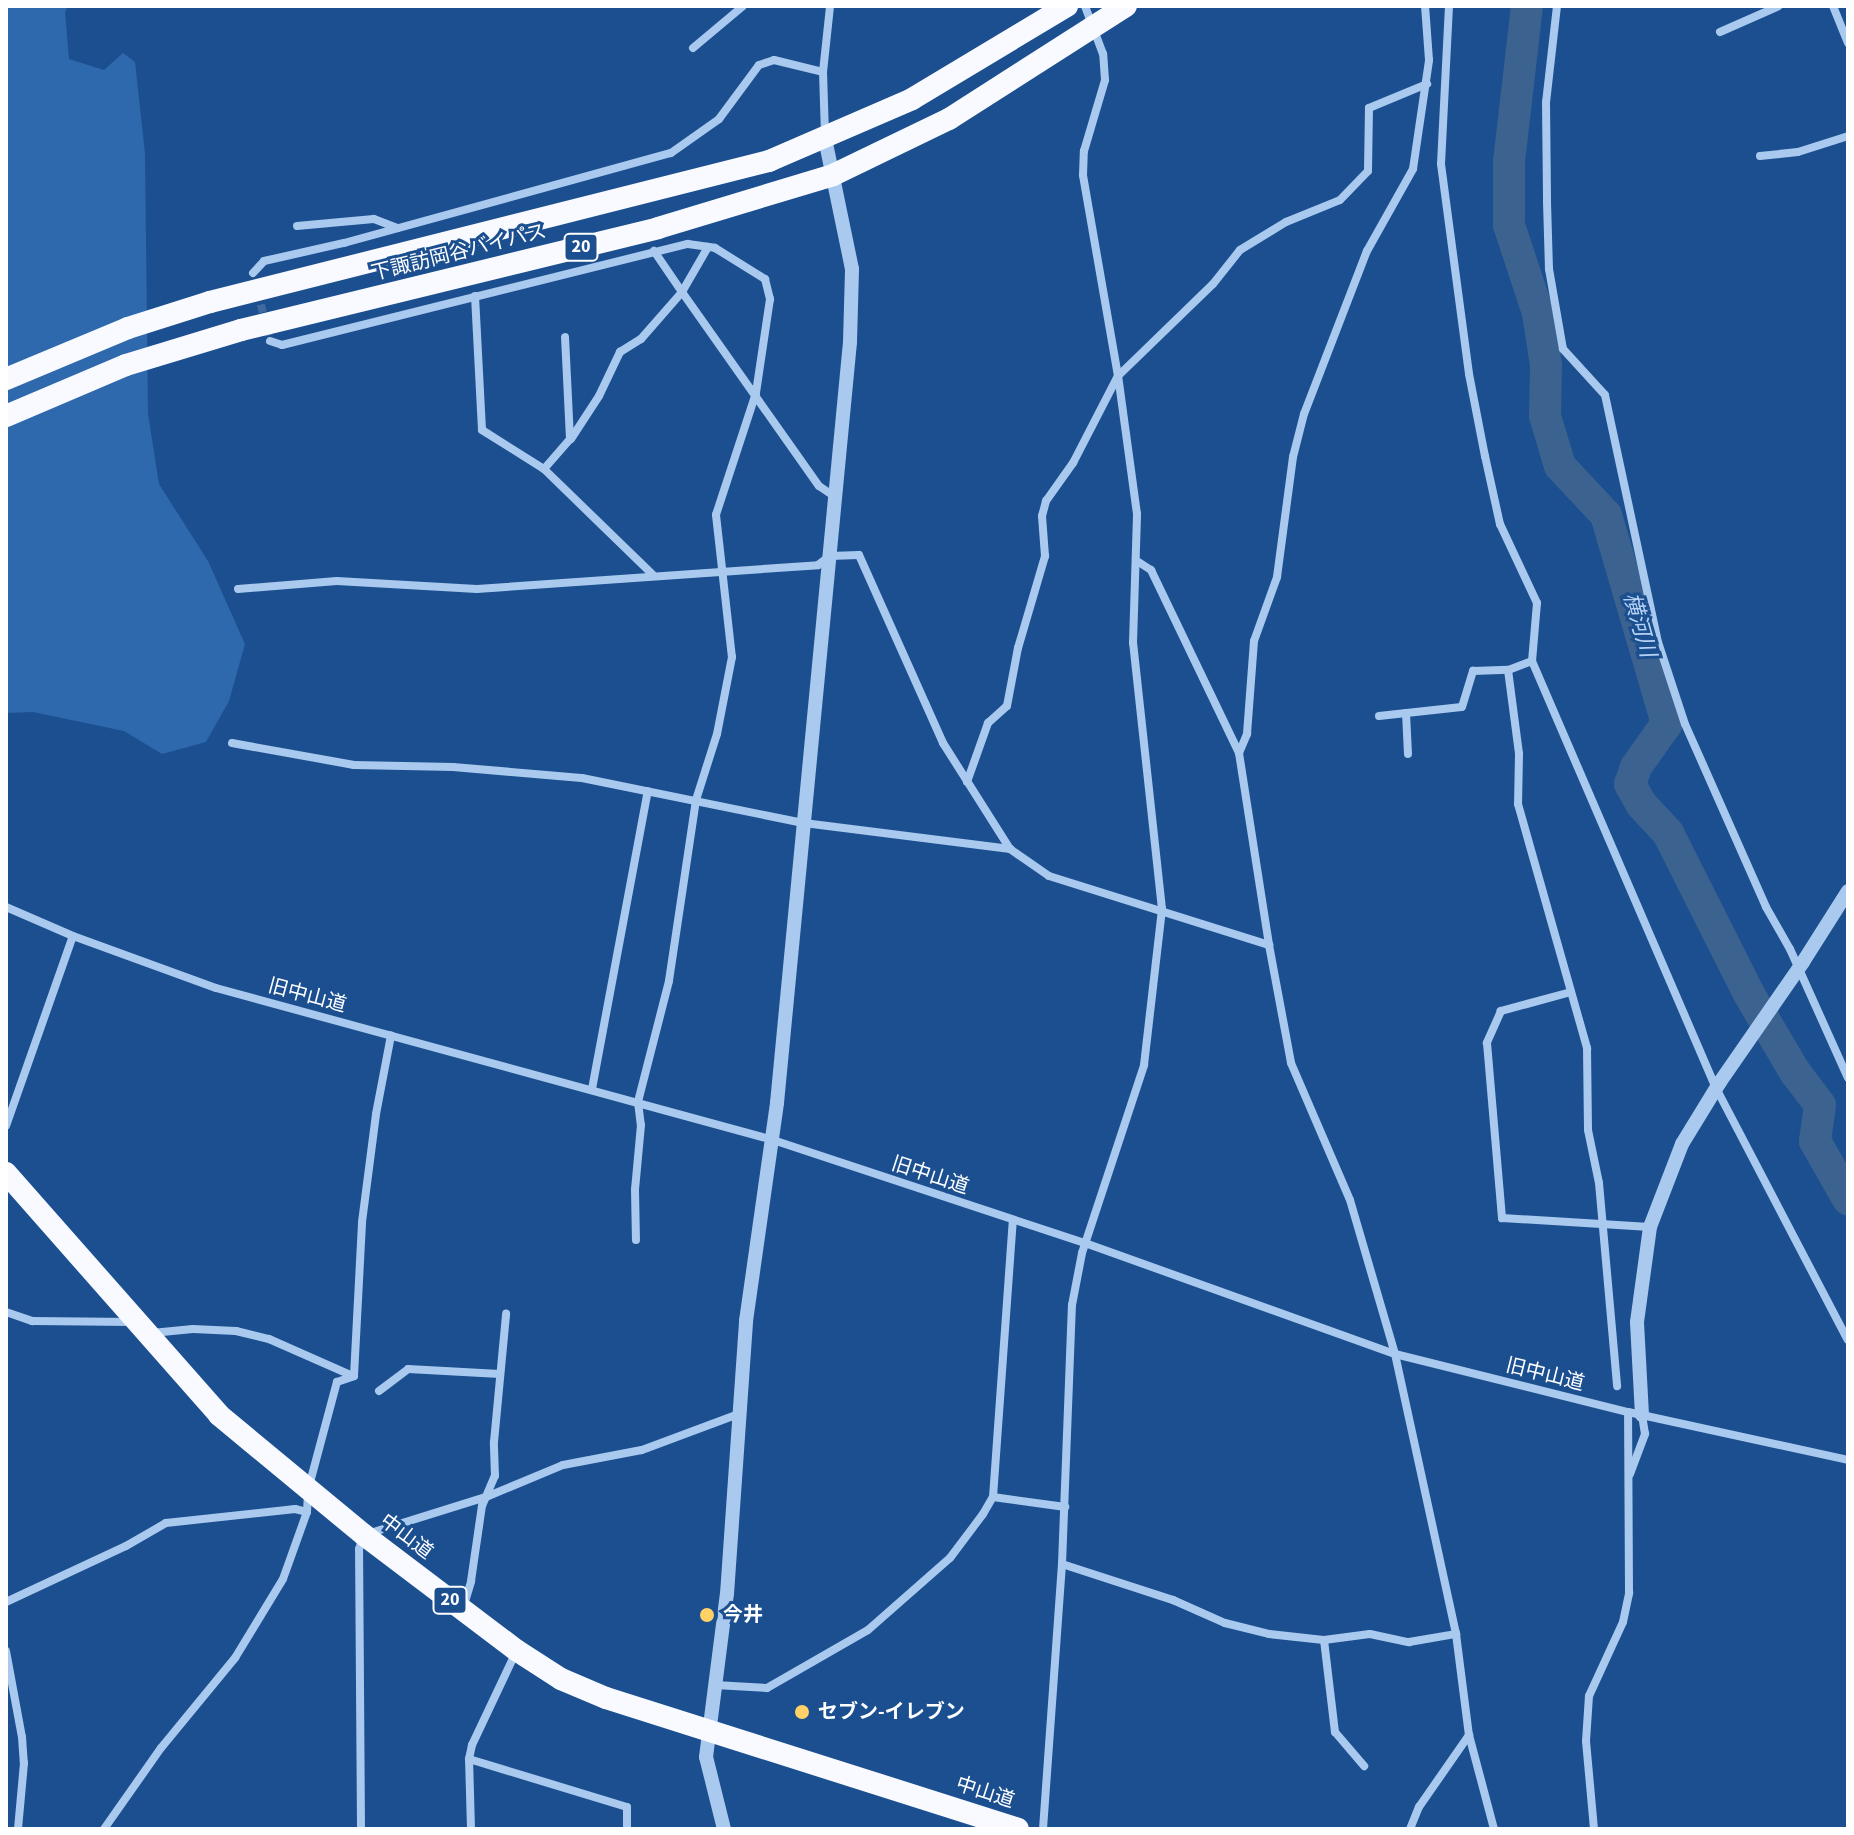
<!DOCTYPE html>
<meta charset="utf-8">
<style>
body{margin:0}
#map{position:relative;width:1854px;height:1835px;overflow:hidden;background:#1b4f8f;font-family:"Source Sans 3","Noto Sans JP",sans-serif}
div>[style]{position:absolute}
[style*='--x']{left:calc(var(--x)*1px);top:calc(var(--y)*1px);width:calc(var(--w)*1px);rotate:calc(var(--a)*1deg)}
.green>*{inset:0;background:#2e69ad}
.river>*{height:32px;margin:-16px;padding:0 16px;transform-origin:16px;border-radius:16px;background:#3c6290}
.minor-tunnel>*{height:8px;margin-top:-4px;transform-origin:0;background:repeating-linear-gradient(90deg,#3d69a0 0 8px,transparent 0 12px)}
.minor>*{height:8px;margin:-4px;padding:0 4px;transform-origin:4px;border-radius:4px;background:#a9c9ee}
.tertiary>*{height:14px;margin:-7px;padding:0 7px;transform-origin:7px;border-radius:7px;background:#a9c9ee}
.trunk>*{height:22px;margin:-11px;padding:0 11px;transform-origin:11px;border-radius:11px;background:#f8faff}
.tertiary-bridge>*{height:14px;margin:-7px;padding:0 7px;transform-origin:7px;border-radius:7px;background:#a9c9ee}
.dots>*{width:22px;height:22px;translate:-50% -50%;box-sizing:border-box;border:4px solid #1b4f8f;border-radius:50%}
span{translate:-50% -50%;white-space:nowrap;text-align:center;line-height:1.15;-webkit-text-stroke:6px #1b4f8f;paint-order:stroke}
.shield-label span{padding:2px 6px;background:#1b4f8f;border:2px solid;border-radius:6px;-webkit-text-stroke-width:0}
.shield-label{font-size:18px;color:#fff;font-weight:700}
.street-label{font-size:20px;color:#fff}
.poi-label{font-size:20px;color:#fff;font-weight:700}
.left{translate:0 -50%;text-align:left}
.water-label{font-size:22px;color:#b5d3f5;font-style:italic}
.frame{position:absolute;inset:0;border:8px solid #fff;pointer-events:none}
</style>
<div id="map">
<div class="green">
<i style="clip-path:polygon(6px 6px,68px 6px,65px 12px,69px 59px,104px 70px,123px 53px,135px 62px,145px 153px,148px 414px,159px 484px,208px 561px,245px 644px,229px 701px,206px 742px,162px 754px,124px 731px,33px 712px,6px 713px)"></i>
</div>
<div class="river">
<i style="--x:1527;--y:6;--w:156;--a:96.6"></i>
<i style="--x:1509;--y:161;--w:64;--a:90"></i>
<i style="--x:1509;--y:225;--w:93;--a:71.8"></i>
<i style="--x:1538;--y:313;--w:53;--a:81.3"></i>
<i style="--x:1546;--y:365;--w:51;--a:91.1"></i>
<i style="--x:1545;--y:416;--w:52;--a:73.3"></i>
<i style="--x:1560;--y:466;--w:67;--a:46.8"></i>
<i style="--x:1606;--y:515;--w:217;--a:73.7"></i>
<i style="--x:1667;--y:723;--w:54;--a:125.2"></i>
<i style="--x:1636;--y:767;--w:18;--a:109"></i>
<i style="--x:1630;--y:784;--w:23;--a:61"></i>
<i style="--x:1641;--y:804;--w:40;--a:47"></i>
<i style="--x:1668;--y:833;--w:180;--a:63.3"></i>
<i style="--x:1749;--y:994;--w:91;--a:59.5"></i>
<i style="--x:1795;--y:1072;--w:41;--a:52.9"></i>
<i style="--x:1820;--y:1105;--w:36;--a:98"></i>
<i style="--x:1815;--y:1141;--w:67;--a:60.4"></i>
</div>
<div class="minor-tunnel">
<i style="--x:258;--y:293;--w:49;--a:76"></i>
</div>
<div class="minor">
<i style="--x:1449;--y:6;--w:158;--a:92.9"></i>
<i style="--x:1441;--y:164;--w:212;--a:82.4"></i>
<i style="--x:1469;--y:374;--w:84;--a:79"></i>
<i style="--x:1485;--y:456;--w:70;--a:77.6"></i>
<i style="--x:1500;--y:524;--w:87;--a:64.9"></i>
<i style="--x:1537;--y:603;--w:58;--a:94.9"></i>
<i style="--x:1532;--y:661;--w:465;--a:66.7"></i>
<i style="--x:1716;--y:1088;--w:284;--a:62.4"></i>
<i style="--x:1557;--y:6;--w:97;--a:96.5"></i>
<i style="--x:1546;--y:102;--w:100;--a:89.4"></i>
<i style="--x:1547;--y:202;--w:67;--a:88.3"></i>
<i style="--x:1549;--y:269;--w:81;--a:80.1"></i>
<i style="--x:1563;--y:349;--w:62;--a:47.6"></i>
<i style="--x:1605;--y:395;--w:253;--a:77.9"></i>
<i style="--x:1658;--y:642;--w:86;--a:71.8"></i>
<i style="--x:1685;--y:724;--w:200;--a:66.1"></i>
<i style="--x:1766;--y:907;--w:48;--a:60.3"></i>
<i style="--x:1790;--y:949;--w:141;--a:65.8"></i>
<i style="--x:1833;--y:6;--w:40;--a:68"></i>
<i style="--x:1720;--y:32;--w:64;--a:-23.8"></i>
<i style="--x:693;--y:48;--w:65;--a:-40"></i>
<i style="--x:825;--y:135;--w:63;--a:-91.8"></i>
<i style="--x:823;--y:72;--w:66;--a:-83.9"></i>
<i style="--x:1760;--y:156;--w:38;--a:-6"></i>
<i style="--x:1798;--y:152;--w:52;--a:-17.7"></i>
<i style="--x:297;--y:226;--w:77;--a:-5.2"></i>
<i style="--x:374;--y:219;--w:25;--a:21"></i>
<i style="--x:708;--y:247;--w:52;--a:120"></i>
<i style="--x:682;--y:292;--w:237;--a:54.8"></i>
<i style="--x:819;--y:486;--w:22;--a:34"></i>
<i style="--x:253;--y:273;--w:16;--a:-47"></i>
<i style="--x:264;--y:261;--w:82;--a:-12.7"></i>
<i style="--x:344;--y:243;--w:339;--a:-15.4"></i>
<i style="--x:671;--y:153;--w:59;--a:-35.3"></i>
<i style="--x:719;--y:119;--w:67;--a:-53.5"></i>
<i style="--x:759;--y:65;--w:16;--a:-18"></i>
<i style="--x:774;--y:60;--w:50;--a:13.8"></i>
<i style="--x:475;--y:296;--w:134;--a:87"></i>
<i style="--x:482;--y:430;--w:73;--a:32.2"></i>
<i style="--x:544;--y:469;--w:40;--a:-49"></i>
<i style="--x:570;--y:439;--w:102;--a:-92.8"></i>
<i style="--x:270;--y:341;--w:13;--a:18"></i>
<i style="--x:282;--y:345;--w:418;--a:-14"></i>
<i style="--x:688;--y:244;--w:27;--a:8"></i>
<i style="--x:715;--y:248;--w:59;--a:31.8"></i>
<i style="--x:765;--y:279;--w:21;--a:76"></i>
<i style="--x:770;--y:299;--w:95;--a:98.5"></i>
<i style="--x:756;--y:393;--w:128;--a:108.2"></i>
<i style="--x:716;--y:515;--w:143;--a:83.6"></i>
<i style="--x:732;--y:657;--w:78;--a:101"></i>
<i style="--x:717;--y:734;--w:69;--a:107.7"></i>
<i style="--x:696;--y:800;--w:183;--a:98.5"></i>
<i style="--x:669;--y:981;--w:125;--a:104.4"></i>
<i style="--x:638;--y:1102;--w:23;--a:83"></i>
<i style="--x:641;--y:1125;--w:65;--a:95.3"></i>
<i style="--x:635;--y:1190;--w:50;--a:88.9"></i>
<i style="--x:571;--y:439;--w:51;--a:-56.9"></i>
<i style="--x:599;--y:396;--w:49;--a:-64.5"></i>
<i style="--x:620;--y:352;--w:25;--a:-32"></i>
<i style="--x:641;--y:339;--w:62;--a:-48.9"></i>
<i style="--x:682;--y:292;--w:50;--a:-124.3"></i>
<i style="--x:544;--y:469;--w:152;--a:44.2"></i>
<i style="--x:1137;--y:561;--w:17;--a:33"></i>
<i style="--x:1151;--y:570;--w:203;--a:64.3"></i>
<i style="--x:1239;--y:753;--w:194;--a:81.1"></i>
<i style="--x:1269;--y:945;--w:120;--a:79.4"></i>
<i style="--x:1291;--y:1063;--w:149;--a:66.7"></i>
<i style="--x:1350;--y:1200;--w:160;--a:73.7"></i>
<i style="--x:1395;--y:1354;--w:287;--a:77.7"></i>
<i style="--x:1456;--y:1634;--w:102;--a:82.7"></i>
<i style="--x:1469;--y:1735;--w:97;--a:75.1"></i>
<i style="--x:238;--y:589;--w:99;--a:-4.6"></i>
<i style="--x:337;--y:581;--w:140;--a:3.3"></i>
<i style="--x:477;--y:589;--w:342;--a:-4"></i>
<i style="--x:818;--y:565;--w:15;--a:-37"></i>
<i style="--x:830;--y:556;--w:29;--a:-2"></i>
<i style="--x:859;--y:555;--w:206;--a:65.9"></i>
<i style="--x:943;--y:743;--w:125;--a:57.7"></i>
<i style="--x:1010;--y:849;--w:47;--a:34.7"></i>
<i style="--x:1049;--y:876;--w:231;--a:17.4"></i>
<i style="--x:1532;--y:661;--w:26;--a:159"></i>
<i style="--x:1508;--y:670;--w:85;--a:82.5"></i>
<i style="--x:1519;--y:754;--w:50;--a:91.1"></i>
<i style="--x:1518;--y:804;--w:254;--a:74.2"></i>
<i style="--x:1587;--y:1048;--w:82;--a:89.3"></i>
<i style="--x:1588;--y:1130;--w:54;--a:78.3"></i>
<i style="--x:1599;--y:1183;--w:204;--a:84.9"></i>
<i style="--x:1406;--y:713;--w:41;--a:87.2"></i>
<i style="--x:1379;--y:716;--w:83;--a:-6.2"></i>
<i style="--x:1462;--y:707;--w:38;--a:-73"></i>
<i style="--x:1473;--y:671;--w:35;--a:-2"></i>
<i style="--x:232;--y:743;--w:124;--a:10.2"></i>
<i style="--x:354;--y:765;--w:99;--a:1.2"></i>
<i style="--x:453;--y:767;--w:129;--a:4.9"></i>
<i style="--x:582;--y:778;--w:227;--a:11.5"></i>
<i style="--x:804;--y:823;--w:208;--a:7.2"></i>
<i style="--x:1239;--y:753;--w:21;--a:-67"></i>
<i style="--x:1247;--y:734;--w:93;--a:-85.7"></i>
<i style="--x:1254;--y:641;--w:68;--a:-70.2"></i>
<i style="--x:1277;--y:577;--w:121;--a:-82.4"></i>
<i style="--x:1293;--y:457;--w:44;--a:-75.7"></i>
<i style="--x:1304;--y:414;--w:175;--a:-68.9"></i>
<i style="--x:1367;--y:251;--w:94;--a:-60.7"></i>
<i style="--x:1413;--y:169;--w:110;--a:-81.6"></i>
<i style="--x:1429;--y:60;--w:54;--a:-94.2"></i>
<i style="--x:967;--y:782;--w:63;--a:-70.4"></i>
<i style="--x:988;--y:723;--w:25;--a:-42"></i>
<i style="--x:1007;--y:706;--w:59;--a:-79.3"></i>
<i style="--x:1018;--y:648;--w:96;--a:-73.6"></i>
<i style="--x:1045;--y:556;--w:40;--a:-94.3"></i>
<i style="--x:1042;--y:516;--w:16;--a:-75"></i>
<i style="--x:1046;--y:501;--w:47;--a:-54.6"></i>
<i style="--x:1073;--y:463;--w:98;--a:-62.7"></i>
<i style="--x:1118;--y:376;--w:132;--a:-44.1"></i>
<i style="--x:1213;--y:284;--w:43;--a:-51.5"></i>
<i style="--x:1240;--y:250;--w:54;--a:-31.3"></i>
<i style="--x:1286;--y:222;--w:58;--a:-22.2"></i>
<i style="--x:1340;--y:200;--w:40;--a:-46"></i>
<i style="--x:1368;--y:171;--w:63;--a:-89.1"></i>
<i style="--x:1369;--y:108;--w:63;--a:-22.5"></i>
<i style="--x:6;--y:907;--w:73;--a:23.4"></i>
<i style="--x:73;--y:936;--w:152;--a:20"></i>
<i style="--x:216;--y:988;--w:577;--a:15.26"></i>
<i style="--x:773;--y:1140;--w:329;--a:18.3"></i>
<i style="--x:1085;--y:1243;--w:329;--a:19.7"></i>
<i style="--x:1395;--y:1354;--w:240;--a:14"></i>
<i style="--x:1628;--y:1412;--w:225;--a:12.3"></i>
<i style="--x:1571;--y:992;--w:73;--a:164.8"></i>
<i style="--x:1501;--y:1011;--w:35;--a:114"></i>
<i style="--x:1487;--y:1043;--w:176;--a:85.1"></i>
<i style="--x:1502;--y:1218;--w:148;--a:3.5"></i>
<i style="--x:592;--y:1089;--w:303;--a:-79.4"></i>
<i style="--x:6;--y:1126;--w:201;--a:-70.6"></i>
<i style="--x:6;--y:1312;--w:28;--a:19"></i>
<i style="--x:32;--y:1321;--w:100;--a:0.6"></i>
<i style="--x:152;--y:1333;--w:41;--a:-5.6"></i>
<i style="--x:193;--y:1329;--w:43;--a:2.7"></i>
<i style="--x:236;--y:1331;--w:34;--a:14"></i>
<i style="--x:269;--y:1339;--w:92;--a:23.8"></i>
<i style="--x:379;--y:1391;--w:36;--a:-37"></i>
<i style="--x:408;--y:1369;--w:92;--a:3.1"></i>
<i style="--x:1630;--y:1474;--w:43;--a:-69.4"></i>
<i style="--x:1645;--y:1434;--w:19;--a:-99"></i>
<i style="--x:993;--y:1497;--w:73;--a:7.9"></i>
<i style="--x:1062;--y:1564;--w:117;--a:18"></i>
<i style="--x:1173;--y:1600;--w:57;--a:23.9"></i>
<i style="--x:1225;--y:1623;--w:45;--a:14"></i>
<i style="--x:1269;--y:1634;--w:55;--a:6.2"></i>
<i style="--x:1324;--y:1640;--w:46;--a:-7.4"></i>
<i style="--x:1370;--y:1634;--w:40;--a:12"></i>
<i style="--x:1409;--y:1642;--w:48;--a:-9.7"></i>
<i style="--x:6;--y:1602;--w:132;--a:-25"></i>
<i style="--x:126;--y:1546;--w:46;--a:-29.9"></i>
<i style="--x:166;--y:1523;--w:130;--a:-6.2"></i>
<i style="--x:295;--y:1509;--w:12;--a:14"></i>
<i style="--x:463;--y:1608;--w:28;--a:-73"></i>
<i style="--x:471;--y:1581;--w:76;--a:-81.7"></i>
<i style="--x:482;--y:1506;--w:33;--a:-67"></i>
<i style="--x:495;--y:1476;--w:34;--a:-92"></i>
<i style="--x:494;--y:1442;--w:129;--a:-84.6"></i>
<i style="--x:1324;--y:1640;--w:93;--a:83.2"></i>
<i style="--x:1335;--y:1732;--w:45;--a:49.5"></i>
<i style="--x:6;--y:1651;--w:87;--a:79.5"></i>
<i style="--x:22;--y:1737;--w:26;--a:86"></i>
<i style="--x:24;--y:1763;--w:66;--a:95.2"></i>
<i style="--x:715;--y:1685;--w:52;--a:3.3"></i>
<i style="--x:767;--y:1688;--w:116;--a:-29.9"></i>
<i style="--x:868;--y:1630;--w:109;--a:-41.3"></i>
<i style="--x:950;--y:1558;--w:55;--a:-53.1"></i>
<i style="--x:983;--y:1514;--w:20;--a:-60"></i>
<i style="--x:993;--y:1497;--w:278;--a:-85.9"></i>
<i style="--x:469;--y:1759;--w:165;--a:16.9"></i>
<i style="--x:627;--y:1807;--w:22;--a:90"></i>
<i style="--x:104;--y:1829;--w:99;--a:-54.9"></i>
<i style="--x:161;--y:1748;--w:117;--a:-50.6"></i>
<i style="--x:235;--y:1658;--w:92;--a:-58.7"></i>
<i style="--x:283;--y:1579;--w:71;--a:-70.3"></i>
<i style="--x:307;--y:1512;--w:22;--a:-87"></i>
<i style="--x:308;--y:1490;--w:112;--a:-75"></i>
<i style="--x:337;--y:1382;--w:18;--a:-19"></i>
<i style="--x:354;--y:1376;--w:154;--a:-87"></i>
<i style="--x:362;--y:1222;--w:109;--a:-82.6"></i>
<i style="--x:376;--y:1114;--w:80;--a:-79.2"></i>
<i style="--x:361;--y:1829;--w:280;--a:-90.4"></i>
<i style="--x:359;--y:1549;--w:15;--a:-70"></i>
<i style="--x:364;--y:1535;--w:128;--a:-17.3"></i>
<i style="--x:486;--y:1497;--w:83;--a:-22.6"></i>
<i style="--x:563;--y:1465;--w:80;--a:-10.8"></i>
<i style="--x:642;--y:1450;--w:103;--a:-20.4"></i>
<i style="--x:471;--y:1829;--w:70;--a:-91.6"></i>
<i style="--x:469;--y:1759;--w:14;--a:-78"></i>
<i style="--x:472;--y:1745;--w:103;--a:-64.7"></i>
<i style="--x:1043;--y:1829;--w:266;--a:-85.9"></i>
<i style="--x:1062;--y:1564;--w:259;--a:-87.8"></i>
<i style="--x:1072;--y:1305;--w:53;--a:-79.1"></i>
<i style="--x:1082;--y:1253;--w:198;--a:-71.7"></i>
<i style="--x:1144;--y:1065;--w:157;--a:-83.4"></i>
<i style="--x:1162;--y:909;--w:268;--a:-96.2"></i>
<i style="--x:1133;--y:643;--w:129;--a:-88.2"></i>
<i style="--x:1137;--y:514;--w:139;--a:-97.8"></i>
<i style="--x:1118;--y:376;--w:204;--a:-99.9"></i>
<i style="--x:1083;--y:175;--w:24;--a:-88"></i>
<i style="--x:1084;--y:151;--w:74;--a:-73.5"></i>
<i style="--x:1105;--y:80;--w:26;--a:-94"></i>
<i style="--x:1103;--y:54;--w:51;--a:-110.6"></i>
<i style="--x:1410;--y:1829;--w:24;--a:-68"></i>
<i style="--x:1419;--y:1807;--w:88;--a:-55.2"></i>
<i style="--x:1594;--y:1829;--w:88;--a:-95.2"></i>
<i style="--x:1586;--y:1741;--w:45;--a:-86.2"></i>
<i style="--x:1589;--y:1696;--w:81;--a:-65.3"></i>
<i style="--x:1623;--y:1622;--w:30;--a:-78"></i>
<i style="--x:1629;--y:1593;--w:181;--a:-90.3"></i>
</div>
<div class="tertiary">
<i style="--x:1803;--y:962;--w:84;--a:-57.6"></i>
<i style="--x:1642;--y:1415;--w:93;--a:-93.1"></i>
<i style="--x:1637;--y:1322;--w:96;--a:-82.2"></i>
<i style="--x:1650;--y:1227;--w:89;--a:-68.9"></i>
<i style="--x:1682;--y:1144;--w:73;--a:-58.5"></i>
<i style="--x:724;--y:1829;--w:74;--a:-104"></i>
<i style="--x:706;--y:1757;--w:164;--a:-82.7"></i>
<i style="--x:727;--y:1594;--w:274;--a:-86"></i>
<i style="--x:746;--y:1321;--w:220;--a:-81.9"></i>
<i style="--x:777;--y:1103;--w:764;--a:-84.52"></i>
<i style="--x:850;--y:342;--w:73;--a:-88.4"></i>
<i style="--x:852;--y:269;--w:133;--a:-101.7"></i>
</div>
<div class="trunk">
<i style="--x:6;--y:379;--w:132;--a:-22.7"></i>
<i style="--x:128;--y:328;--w:86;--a:-17.6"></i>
<i style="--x:210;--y:302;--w:577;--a:-14.16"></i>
<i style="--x:769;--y:161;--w:156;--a:-23.4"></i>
<i style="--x:912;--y:99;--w:181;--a:-31"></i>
<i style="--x:6;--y:416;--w:130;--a:-23"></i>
<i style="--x:126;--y:365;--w:120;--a:-16.9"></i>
<i style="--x:241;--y:330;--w:429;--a:-13.7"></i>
<i style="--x:658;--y:228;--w:183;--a:-16.8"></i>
<i style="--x:833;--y:175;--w:129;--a:-25.8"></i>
<i style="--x:949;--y:119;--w:210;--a:-32.6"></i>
<i style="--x:6;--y:1173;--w:322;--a:48.6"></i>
<i style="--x:219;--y:1415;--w:188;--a:39.6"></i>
<i style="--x:364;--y:1535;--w:191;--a:37.1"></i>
<i style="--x:516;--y:1650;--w:54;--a:32.8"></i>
<i style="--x:561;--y:1679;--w:49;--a:22.9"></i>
<i style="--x:606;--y:1698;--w:432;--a:17.6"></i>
</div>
<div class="tertiary-bridge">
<i style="--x:1720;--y:1082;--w:146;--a:-55.3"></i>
</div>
<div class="dots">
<i style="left:707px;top:1615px;background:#ffd166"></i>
<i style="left:802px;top:1712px;background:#ffd166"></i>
</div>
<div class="shield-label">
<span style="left:581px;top:247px">20</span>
<span style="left:450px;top:1600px">20</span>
</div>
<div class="street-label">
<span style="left:459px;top:253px;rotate:-14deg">下諏訪岡谷バイパス</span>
<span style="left:307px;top:996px;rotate:15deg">旧中山道</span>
<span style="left:930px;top:1176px;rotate:18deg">旧中山道</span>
<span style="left:1545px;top:1375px;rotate:14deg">旧中山道</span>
<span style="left:406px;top:1537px;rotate:37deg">中山道</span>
<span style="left:985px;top:1793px;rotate:18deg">中山道</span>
</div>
<div class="poi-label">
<span class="left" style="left:723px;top:1615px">今井</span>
<span class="left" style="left:818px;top:1712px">セブン-イレブン</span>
</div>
<div class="water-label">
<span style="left:1639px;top:625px;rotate:74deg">横河川</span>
</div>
<div class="frame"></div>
</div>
